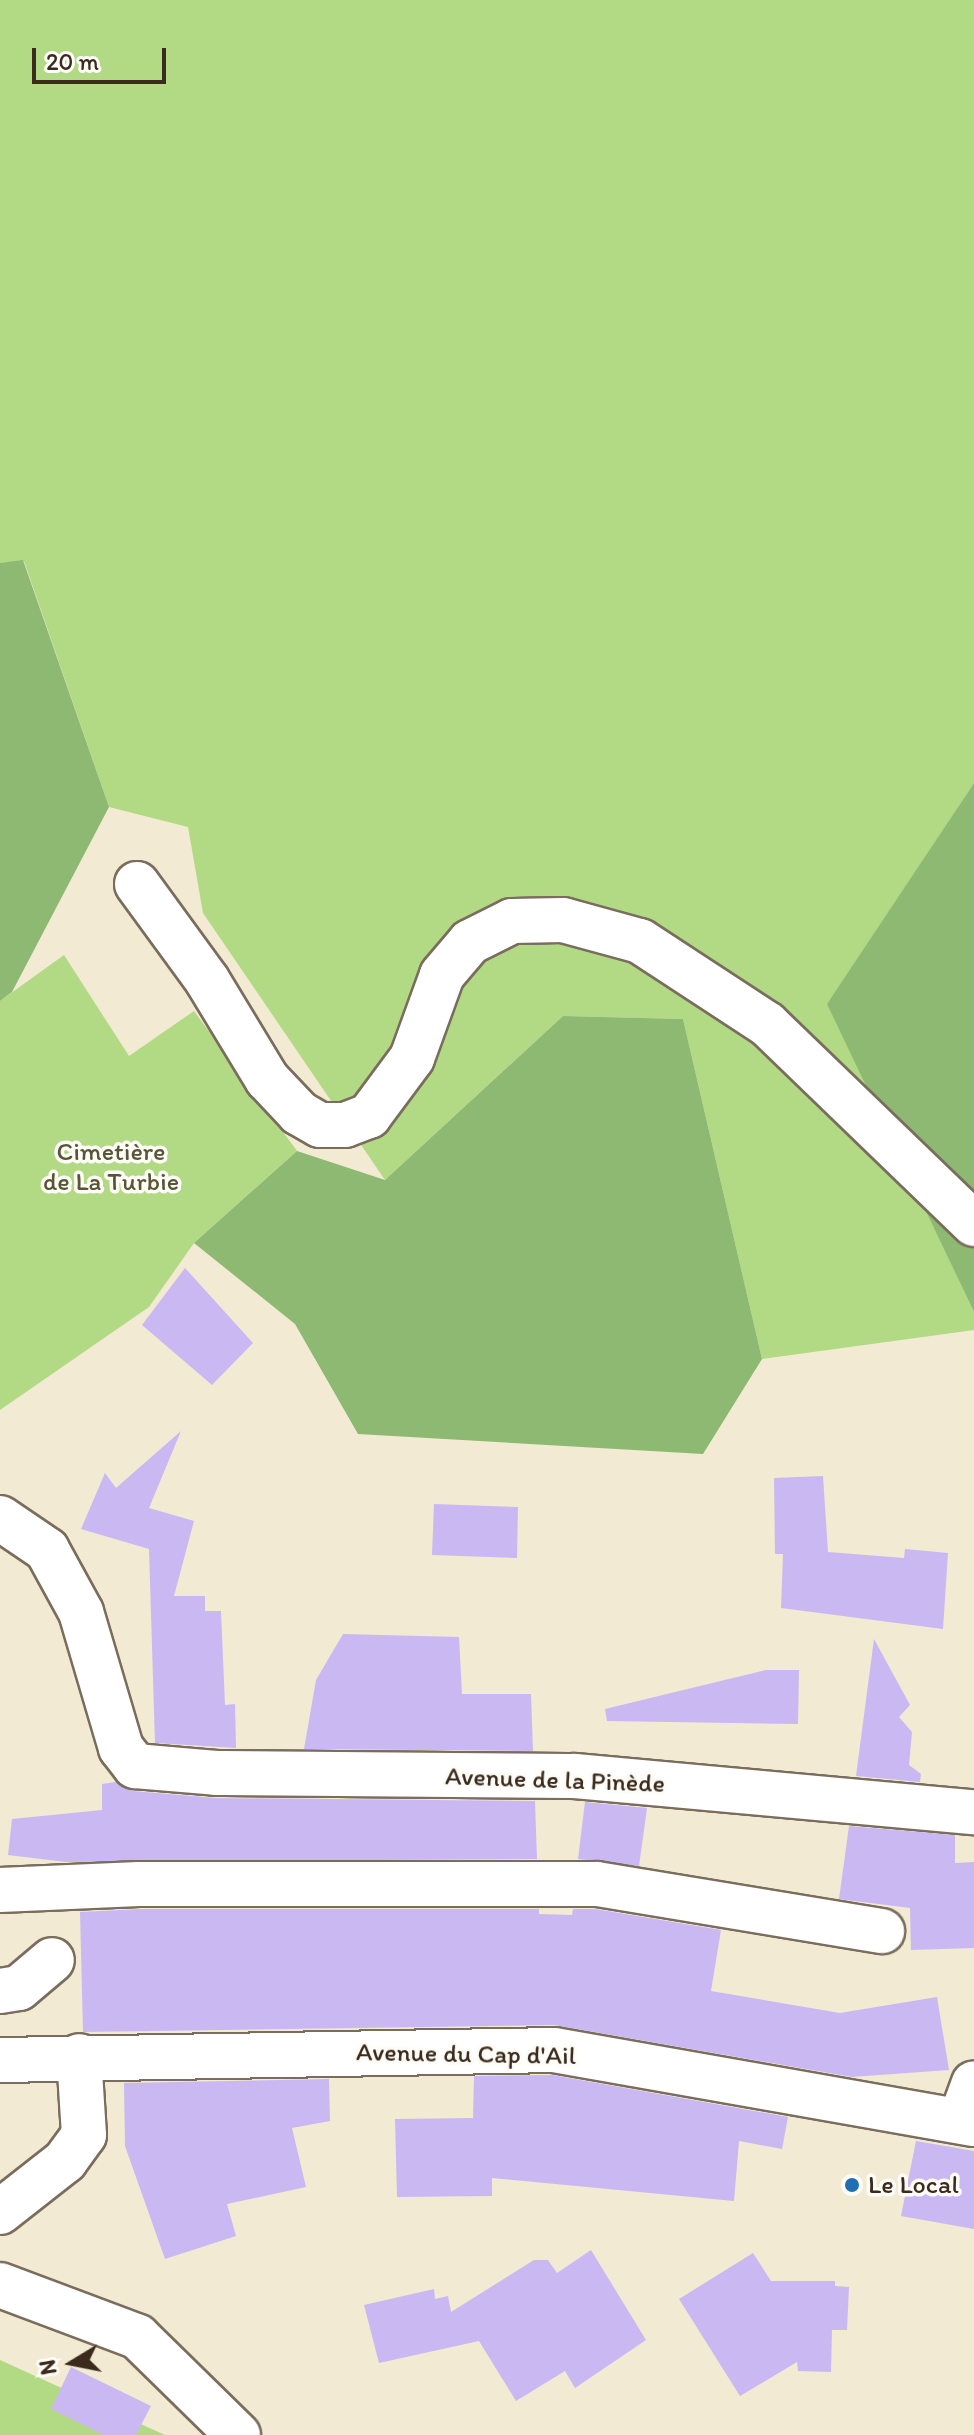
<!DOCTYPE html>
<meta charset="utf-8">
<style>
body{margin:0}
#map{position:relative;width:974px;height:2435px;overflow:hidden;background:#f2ead2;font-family:Itim,sans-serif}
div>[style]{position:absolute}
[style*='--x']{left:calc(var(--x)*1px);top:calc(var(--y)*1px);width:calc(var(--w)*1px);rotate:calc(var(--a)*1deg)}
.green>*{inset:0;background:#b2d984}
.forest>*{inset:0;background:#8db972}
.building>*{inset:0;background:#cab8f3}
.roads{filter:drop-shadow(2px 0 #7b6d5d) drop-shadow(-2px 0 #7b6d5d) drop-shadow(0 2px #7b6d5d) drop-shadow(0 -2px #7b6d5d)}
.minor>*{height:44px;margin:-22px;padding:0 22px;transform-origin:22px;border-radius:22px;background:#fff}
.dots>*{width:22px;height:22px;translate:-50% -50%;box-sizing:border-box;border:4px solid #fdfcf7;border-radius:50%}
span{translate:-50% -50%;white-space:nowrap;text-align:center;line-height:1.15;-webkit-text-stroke:7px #fdfcf7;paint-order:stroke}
.park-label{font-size:26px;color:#595638}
.street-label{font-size:26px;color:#3b2a1e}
.poi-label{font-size:26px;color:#3b2a1e}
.left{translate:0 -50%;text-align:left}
.north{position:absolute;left:32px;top:2323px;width:80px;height:80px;-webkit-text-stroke:6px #fdfcf7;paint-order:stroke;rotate:260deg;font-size:22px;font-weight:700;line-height:32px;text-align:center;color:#3b2a1e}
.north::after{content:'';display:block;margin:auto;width:28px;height:36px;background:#3b2a1e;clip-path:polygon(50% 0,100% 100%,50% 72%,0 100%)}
.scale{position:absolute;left:32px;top:48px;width:134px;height:36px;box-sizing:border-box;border:4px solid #3b2a1e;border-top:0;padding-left:10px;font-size:24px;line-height:28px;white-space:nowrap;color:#3b2a1e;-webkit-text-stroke:6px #fdfcf7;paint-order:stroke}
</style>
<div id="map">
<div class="green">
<i style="clip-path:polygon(0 0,974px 0,974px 783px,828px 1004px,974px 1312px,974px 1330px,762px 1359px,683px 1019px,563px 1016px,385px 1180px,203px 913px,188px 827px,109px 807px,24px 561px,0 563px)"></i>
<i style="clip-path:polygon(64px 955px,129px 1056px,194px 1011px,297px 1151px,194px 1243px,149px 1307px,0 1410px,0 1001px)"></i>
<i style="clip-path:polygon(0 2360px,165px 2435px,0 2435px)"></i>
</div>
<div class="forest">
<i style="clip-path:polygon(23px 560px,109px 807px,12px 992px,0 1001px,0 563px)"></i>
<i style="clip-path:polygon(974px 783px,974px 1312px,827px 1004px)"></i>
<i style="clip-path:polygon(563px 1016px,683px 1019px,762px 1359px,703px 1454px,358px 1434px,295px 1324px,194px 1243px,297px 1151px,385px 1180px)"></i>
</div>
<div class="building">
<i style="clip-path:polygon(185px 1268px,253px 1343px,212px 1385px,142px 1325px)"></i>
<i style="clip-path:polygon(181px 1431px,149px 1508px,194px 1521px,174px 1596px,205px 1596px,205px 1611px,221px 1611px,225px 1705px,235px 1704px,236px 1748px,155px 1743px,149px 1549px,81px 1529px,105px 1473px,116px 1488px)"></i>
<i style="clip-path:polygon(823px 1476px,828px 1552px,904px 1558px,905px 1549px,948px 1553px,943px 1629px,781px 1608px,783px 1554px,775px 1554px,774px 1478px)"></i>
<i style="clip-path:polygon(434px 1504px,518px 1507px,517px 1558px,432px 1555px)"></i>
<i style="clip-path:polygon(343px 1634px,459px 1637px,462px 1694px,531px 1694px,533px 1751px,304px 1749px,316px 1680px)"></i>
<i style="clip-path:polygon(874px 1639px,910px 1705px,899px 1717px,912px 1732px,909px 1765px,921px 1774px,920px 1782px,856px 1776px)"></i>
<i style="clip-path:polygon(766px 1670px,799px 1670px,798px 1724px,607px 1721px,605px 1709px)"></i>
<i style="clip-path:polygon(116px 1782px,133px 1791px,216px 1798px,535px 1801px,537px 1859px,66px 1862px,8px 1855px,12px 1819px,102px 1810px,102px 1784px)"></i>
<i style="clip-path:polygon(585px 1802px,647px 1808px,639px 1866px,578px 1859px)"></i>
<i style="clip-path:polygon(849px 1826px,955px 1835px,955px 1863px,974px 1862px,974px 1948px,911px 1950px,910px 1908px,839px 1899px)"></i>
<i style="clip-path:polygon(140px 1909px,539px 1909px,539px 1914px,572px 1915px,573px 1909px,595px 1909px,721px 1930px,711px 1991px,840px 2013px,937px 1997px,949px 2070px,852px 2077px,554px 2025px,83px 2032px,80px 1912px)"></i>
<i style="clip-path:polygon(552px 2075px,788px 2117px,782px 2149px,739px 2141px,734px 2201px,492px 2178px,492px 2196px,397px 2197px,395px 2119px,473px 2118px,474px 2076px)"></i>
<i style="clip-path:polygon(329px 2079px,330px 2121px,292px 2128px,306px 2187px,227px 2204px,236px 2236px,165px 2259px,125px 2146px,124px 2083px)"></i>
<i style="clip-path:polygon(916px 2141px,974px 2151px,974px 2229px,901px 2216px)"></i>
<i style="clip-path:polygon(591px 2250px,646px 2340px,575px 2388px,565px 2371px,516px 2401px,479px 2341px,379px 2363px,364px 2305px,434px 2289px,435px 2299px,448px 2296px,451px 2312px,534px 2260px,548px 2260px,557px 2273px)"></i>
<i style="clip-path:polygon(753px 2253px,771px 2281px,835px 2281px,835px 2286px,849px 2287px,847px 2330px,832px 2330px,831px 2372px,798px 2371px,797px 2362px,740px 2396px,679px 2299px)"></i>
<i style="clip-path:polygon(71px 2367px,151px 2406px,136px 2435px,104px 2435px,51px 2409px)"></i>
</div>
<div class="roads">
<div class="minor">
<i style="--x:137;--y:884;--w:119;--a:53.9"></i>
<i style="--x:207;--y:980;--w:116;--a:58.8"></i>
<i style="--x:267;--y:1079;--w:47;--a:46.7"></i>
<i style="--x:299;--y:1113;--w:24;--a:30"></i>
<i style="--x:320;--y:1125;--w:25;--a:0"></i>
<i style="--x:345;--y:1125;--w:26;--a:-21"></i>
<i style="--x:369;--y:1116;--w:72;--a:-53.4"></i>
<i style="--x:412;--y:1058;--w:88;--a:-70.1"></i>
<i style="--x:442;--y:975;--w:43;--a:-49.7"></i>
<i style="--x:470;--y:942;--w:47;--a:-26.6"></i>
<i style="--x:512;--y:921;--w:51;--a:-1.1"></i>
<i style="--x:563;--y:920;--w:80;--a:15.3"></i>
<i style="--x:640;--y:941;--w:152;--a:33.2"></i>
<i style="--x:767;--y:1024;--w:288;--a:44"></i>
<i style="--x:0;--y:1518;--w:57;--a:34.2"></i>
<i style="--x:47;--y:1550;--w:71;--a:61.3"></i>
<i style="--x:81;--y:1612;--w:142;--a:73.6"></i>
<i style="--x:121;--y:1748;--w:23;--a:52"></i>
<i style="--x:135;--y:1766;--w:81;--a:4.9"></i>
<i style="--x:216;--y:1773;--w:359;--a:0.5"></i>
<i style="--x:575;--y:1776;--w:401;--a:5.2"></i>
<i style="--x:0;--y:1890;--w:139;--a:-2.5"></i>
<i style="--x:139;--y:1884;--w:458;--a:0"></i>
<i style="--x:597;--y:1884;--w:289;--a:9.4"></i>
<i style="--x:0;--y:1991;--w:19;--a:-9"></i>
<i style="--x:19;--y:1988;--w:43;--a:-40.3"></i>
<i style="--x:0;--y:2060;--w:554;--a:-1.03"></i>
<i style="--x:554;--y:2050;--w:426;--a:10"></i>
<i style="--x:960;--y:2121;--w:40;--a:-69.8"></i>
<i style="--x:0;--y:2212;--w:83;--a:-38.1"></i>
<i style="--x:65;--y:2161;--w:32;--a:-54"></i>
<i style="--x:84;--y:2135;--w:79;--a:-93.6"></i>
<i style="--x:0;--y:2285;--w:147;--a:20.6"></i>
<i style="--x:138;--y:2337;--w:140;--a:44.4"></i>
</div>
</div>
<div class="dots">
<i style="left:852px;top:2185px;background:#1f6fb2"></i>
</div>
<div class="park-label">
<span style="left:111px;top:1167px">Cimetière<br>de La Turbie</span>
</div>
<div class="street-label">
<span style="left:555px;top:1780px;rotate:2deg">Avenue de la Pinède</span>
<span style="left:466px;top:2054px;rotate:1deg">Avenue du Cap d'Ail</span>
</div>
<div class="poi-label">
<span class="left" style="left:868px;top:2185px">Le Local</span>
</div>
<div class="north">N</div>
<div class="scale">20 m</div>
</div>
